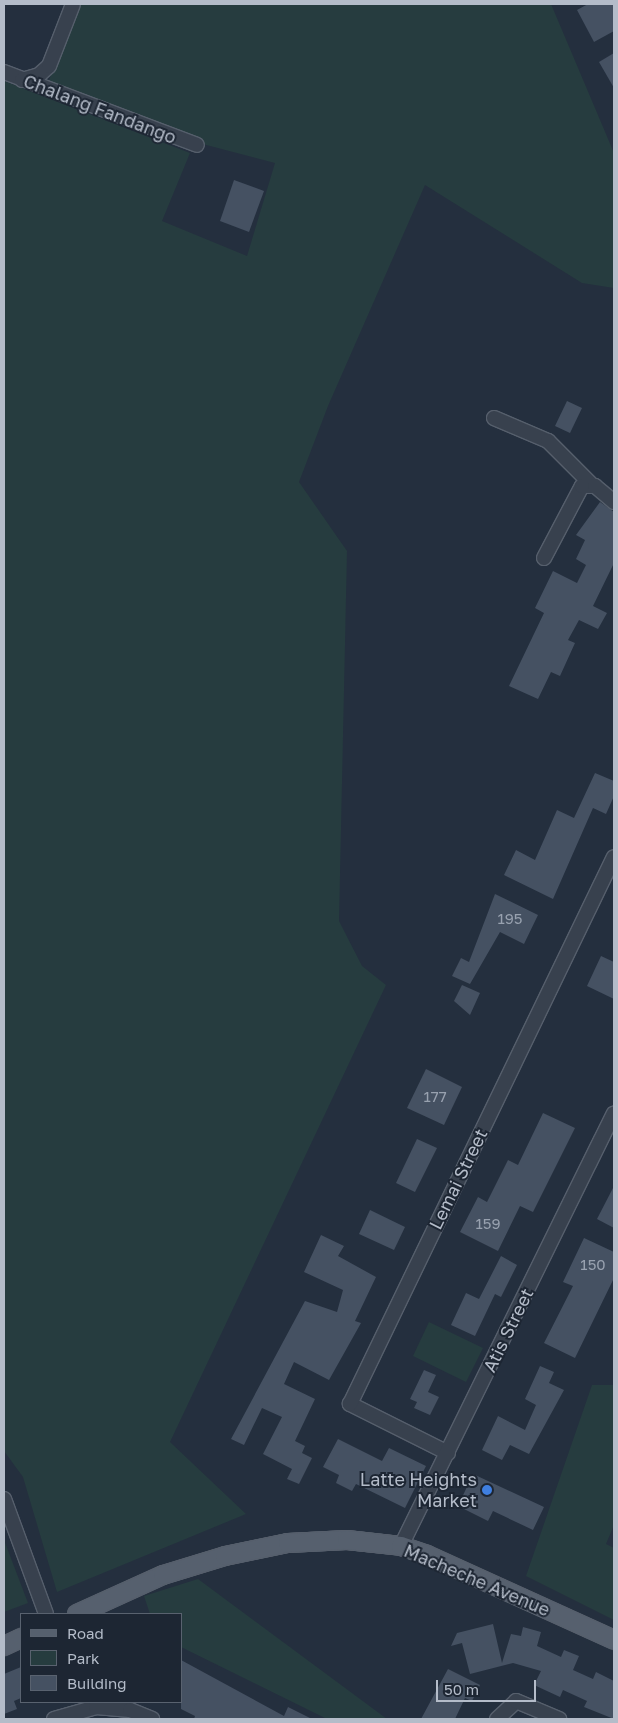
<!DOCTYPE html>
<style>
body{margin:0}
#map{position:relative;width:618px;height:1723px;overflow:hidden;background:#242f3e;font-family:"Golos Text",sans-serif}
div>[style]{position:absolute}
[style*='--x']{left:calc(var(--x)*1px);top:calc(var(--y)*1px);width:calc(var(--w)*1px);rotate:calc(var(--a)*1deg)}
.green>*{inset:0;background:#263c3f}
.building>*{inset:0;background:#455162}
.roads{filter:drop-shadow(1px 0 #565f6c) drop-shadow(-1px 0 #565f6c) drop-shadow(0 1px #565f6c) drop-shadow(0 -1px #565f6c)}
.minor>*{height:14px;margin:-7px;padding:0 7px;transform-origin:7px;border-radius:7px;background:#38414e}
.major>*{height:18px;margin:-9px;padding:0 9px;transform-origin:9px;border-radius:9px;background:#56606e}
.dots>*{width:14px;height:14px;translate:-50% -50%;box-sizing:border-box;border:2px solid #1d2633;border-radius:50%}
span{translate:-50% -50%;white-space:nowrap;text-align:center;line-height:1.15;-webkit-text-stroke:4px #1d2633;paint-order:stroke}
.number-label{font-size:15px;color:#98a1af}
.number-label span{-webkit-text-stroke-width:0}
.street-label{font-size:18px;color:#b4bcc9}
.poi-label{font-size:18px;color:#b4bcc9}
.right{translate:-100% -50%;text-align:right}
.frame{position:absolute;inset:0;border:5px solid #b4bcc9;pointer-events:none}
.legend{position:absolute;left:20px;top:1613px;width:162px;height:90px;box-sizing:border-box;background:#1d2633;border:1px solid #59626f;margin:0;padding:6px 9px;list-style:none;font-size:15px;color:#b4bcc9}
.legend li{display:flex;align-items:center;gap:10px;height:25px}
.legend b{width:25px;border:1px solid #59626f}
.scale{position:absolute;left:436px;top:1680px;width:100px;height:22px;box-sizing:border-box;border:2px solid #b4bcc9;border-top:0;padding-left:6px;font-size:15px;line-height:18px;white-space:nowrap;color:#b4bcc9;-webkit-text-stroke:4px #1d2633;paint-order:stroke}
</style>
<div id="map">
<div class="green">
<i style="clip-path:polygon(74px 4px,551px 4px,614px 153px,614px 288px,582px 283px,425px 185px,328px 406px,299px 482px,347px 551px,339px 921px,362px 966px,386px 985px,170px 1442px,246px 1514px,57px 1592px,23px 1477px,4px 1451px,4px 81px,190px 153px,162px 221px,247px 256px,275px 163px,172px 136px,48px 84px)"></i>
<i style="clip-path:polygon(429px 1322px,483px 1348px,466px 1382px,413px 1356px)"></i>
<i style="clip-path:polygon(592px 1385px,614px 1385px,614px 1525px,606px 1544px,614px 1548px,614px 1620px,526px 1576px)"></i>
<i style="clip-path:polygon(4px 1540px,28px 1603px,4px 1612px)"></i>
<i style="clip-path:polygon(198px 1579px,387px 1719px,327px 1719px,181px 1647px,181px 1614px,150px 1614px,144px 1596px)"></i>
</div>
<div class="building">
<i style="clip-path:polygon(588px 4px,614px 4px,614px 31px,594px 42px,577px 10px)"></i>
<i style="clip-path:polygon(614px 53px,614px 88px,599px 62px)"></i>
<i style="clip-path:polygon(234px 180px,264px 191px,249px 232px,220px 221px)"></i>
<i style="clip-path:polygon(567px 401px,582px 408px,570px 433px,555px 426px)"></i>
<i style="clip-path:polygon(600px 502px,614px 512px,614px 563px,593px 606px,607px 613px,598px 629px,579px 620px,568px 640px,575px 643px,560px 676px,551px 672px,538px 699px,509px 686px,544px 613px,535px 608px,553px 571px,577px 583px,586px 565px,576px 559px,585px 540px,576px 535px)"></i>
<i style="clip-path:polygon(595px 773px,614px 781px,614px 796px,606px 814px,593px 808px,553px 899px,504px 875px,516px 850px,535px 860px,557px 810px,574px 818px)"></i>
<i style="clip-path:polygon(495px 894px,538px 915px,524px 944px,500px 932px,470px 984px,452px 976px,461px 958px,469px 962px)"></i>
<i style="clip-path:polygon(601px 956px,614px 962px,614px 999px,587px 986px)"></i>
<i style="clip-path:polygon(462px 985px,480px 993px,470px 1015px,454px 1001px)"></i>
<i style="clip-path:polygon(426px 1069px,462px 1087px,444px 1125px,407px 1108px)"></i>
<i style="clip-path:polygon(543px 1113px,575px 1128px,533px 1212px,520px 1206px,498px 1251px,460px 1232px,478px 1197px,487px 1202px,508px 1160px,518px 1165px)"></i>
<i style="clip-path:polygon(417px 1139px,437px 1148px,415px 1192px,396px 1183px)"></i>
<i style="clip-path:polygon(614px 1186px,614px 1228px,597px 1219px)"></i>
<i style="clip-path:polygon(370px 1210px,405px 1227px,394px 1250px,359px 1234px)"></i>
<i style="clip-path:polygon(321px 1235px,344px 1246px,338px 1256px,376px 1277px,355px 1321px,361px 1323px,329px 1380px,294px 1362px,284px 1384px,315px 1399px,295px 1441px,305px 1446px,302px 1453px,312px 1458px,299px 1484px,287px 1479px,292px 1469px,263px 1454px,282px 1417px,262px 1408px,244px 1445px,231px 1439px,305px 1301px,337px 1312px,343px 1290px,304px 1272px)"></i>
<i style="clip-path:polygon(584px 1238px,614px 1252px,614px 1278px,575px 1358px,544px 1343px,573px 1286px,563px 1282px)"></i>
<i style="clip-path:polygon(501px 1256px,517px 1265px,501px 1297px,495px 1294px,475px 1336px,451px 1325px,466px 1293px,479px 1299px)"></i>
<i style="clip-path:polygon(540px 1366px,554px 1372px,549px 1383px,564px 1390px,529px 1454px,510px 1445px,502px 1460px,482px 1450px,498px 1416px,525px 1430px,536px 1405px,525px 1399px)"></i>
<i style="clip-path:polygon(424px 1370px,436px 1375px,428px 1392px,439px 1397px,430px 1415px,414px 1408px,417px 1402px,410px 1399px)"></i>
<i style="clip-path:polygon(338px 1439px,382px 1461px,389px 1448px,426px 1466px,405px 1508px,356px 1484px,352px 1491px,336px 1483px,339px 1475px,323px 1467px)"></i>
<i style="clip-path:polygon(473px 1474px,544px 1507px,533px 1530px,493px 1511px,488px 1521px,458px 1506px)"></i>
<i style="clip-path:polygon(493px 1624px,502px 1663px,511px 1634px,521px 1636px,523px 1627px,541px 1632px,537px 1646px,561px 1657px,564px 1650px,579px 1656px,573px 1670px,593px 1679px,596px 1672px,614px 1681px,614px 1719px,584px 1707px,587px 1701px,563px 1690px,560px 1697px,534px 1685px,541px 1671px,513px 1663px,470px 1674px,462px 1643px,451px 1646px,457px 1633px)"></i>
<i style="clip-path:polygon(181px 1660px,284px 1716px,288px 1707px,312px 1719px,194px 1719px,195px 1716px,181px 1709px)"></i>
<i style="clip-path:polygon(21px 1667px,21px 1698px,14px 1701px,17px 1709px,4px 1714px,4px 1674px)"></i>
<i style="clip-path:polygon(448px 1669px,480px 1685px,472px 1701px,465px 1698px,455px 1719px,421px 1719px)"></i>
</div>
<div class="roads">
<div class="minor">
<i style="--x:4;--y:72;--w:206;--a:20.7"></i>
<i style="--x:22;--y:80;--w:18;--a:-16"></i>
<i style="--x:39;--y:75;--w:13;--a:-42"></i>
<i style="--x:49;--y:66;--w:66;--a:-68.8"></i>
<i style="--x:494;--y:418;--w:59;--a:23.1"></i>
<i style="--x:548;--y:441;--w:62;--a:45"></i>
<i style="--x:544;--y:558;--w:81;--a:-62.2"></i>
<i style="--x:582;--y:486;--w:13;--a:0"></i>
<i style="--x:595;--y:486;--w:25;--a:40"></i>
<i style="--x:448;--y:1453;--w:110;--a:-153.4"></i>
<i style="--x:350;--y:1404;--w:607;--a:-64.24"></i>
<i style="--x:4;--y:1499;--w:122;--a:69.9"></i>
<i style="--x:401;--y:1546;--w:482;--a:-63.8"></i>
<i style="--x:54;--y:1719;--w:44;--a:-15.9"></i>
<i style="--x:96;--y:1707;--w:34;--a:5"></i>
<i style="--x:130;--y:1710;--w:24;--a:22"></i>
<i style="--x:497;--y:1719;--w:26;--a:-43"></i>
<i style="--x:516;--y:1701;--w:47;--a:22.7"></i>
</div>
<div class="major">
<i style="--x:77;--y:1614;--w:94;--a:-24.4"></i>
<i style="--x:163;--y:1575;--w:65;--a:-17"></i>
<i style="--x:225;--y:1556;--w:64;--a:-11.7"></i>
<i style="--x:288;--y:1543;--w:59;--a:-2.9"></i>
<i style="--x:347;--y:1540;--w:54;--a:6.3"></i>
<i style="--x:401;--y:1546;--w:28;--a:19"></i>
<i style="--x:427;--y:1555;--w:205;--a:24.4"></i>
<i style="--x:4;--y:1646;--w:19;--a:-25"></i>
</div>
</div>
<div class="dots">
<i style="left:487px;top:1490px;background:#3f7fe0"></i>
</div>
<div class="number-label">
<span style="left:510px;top:919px">195</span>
<span style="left:435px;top:1097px">177</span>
<span style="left:488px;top:1224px">159</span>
<span style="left:593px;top:1265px">150</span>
</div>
<div class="street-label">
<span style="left:100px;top:109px;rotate:21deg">Chalang Fandango</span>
<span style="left:458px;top:1179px;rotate:-64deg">Lemai Street</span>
<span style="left:508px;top:1330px;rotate:-64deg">Atis Street</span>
<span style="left:477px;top:1580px;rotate:23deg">Macheche Avenue</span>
</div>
<div class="poi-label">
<span class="right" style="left:477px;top:1490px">Latte Heights<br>Market</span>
</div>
<div class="frame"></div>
<ul class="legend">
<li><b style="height:6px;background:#56606e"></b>Road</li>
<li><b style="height:14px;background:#263c3f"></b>Park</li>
<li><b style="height:14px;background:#455162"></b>Building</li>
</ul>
<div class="scale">50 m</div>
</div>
